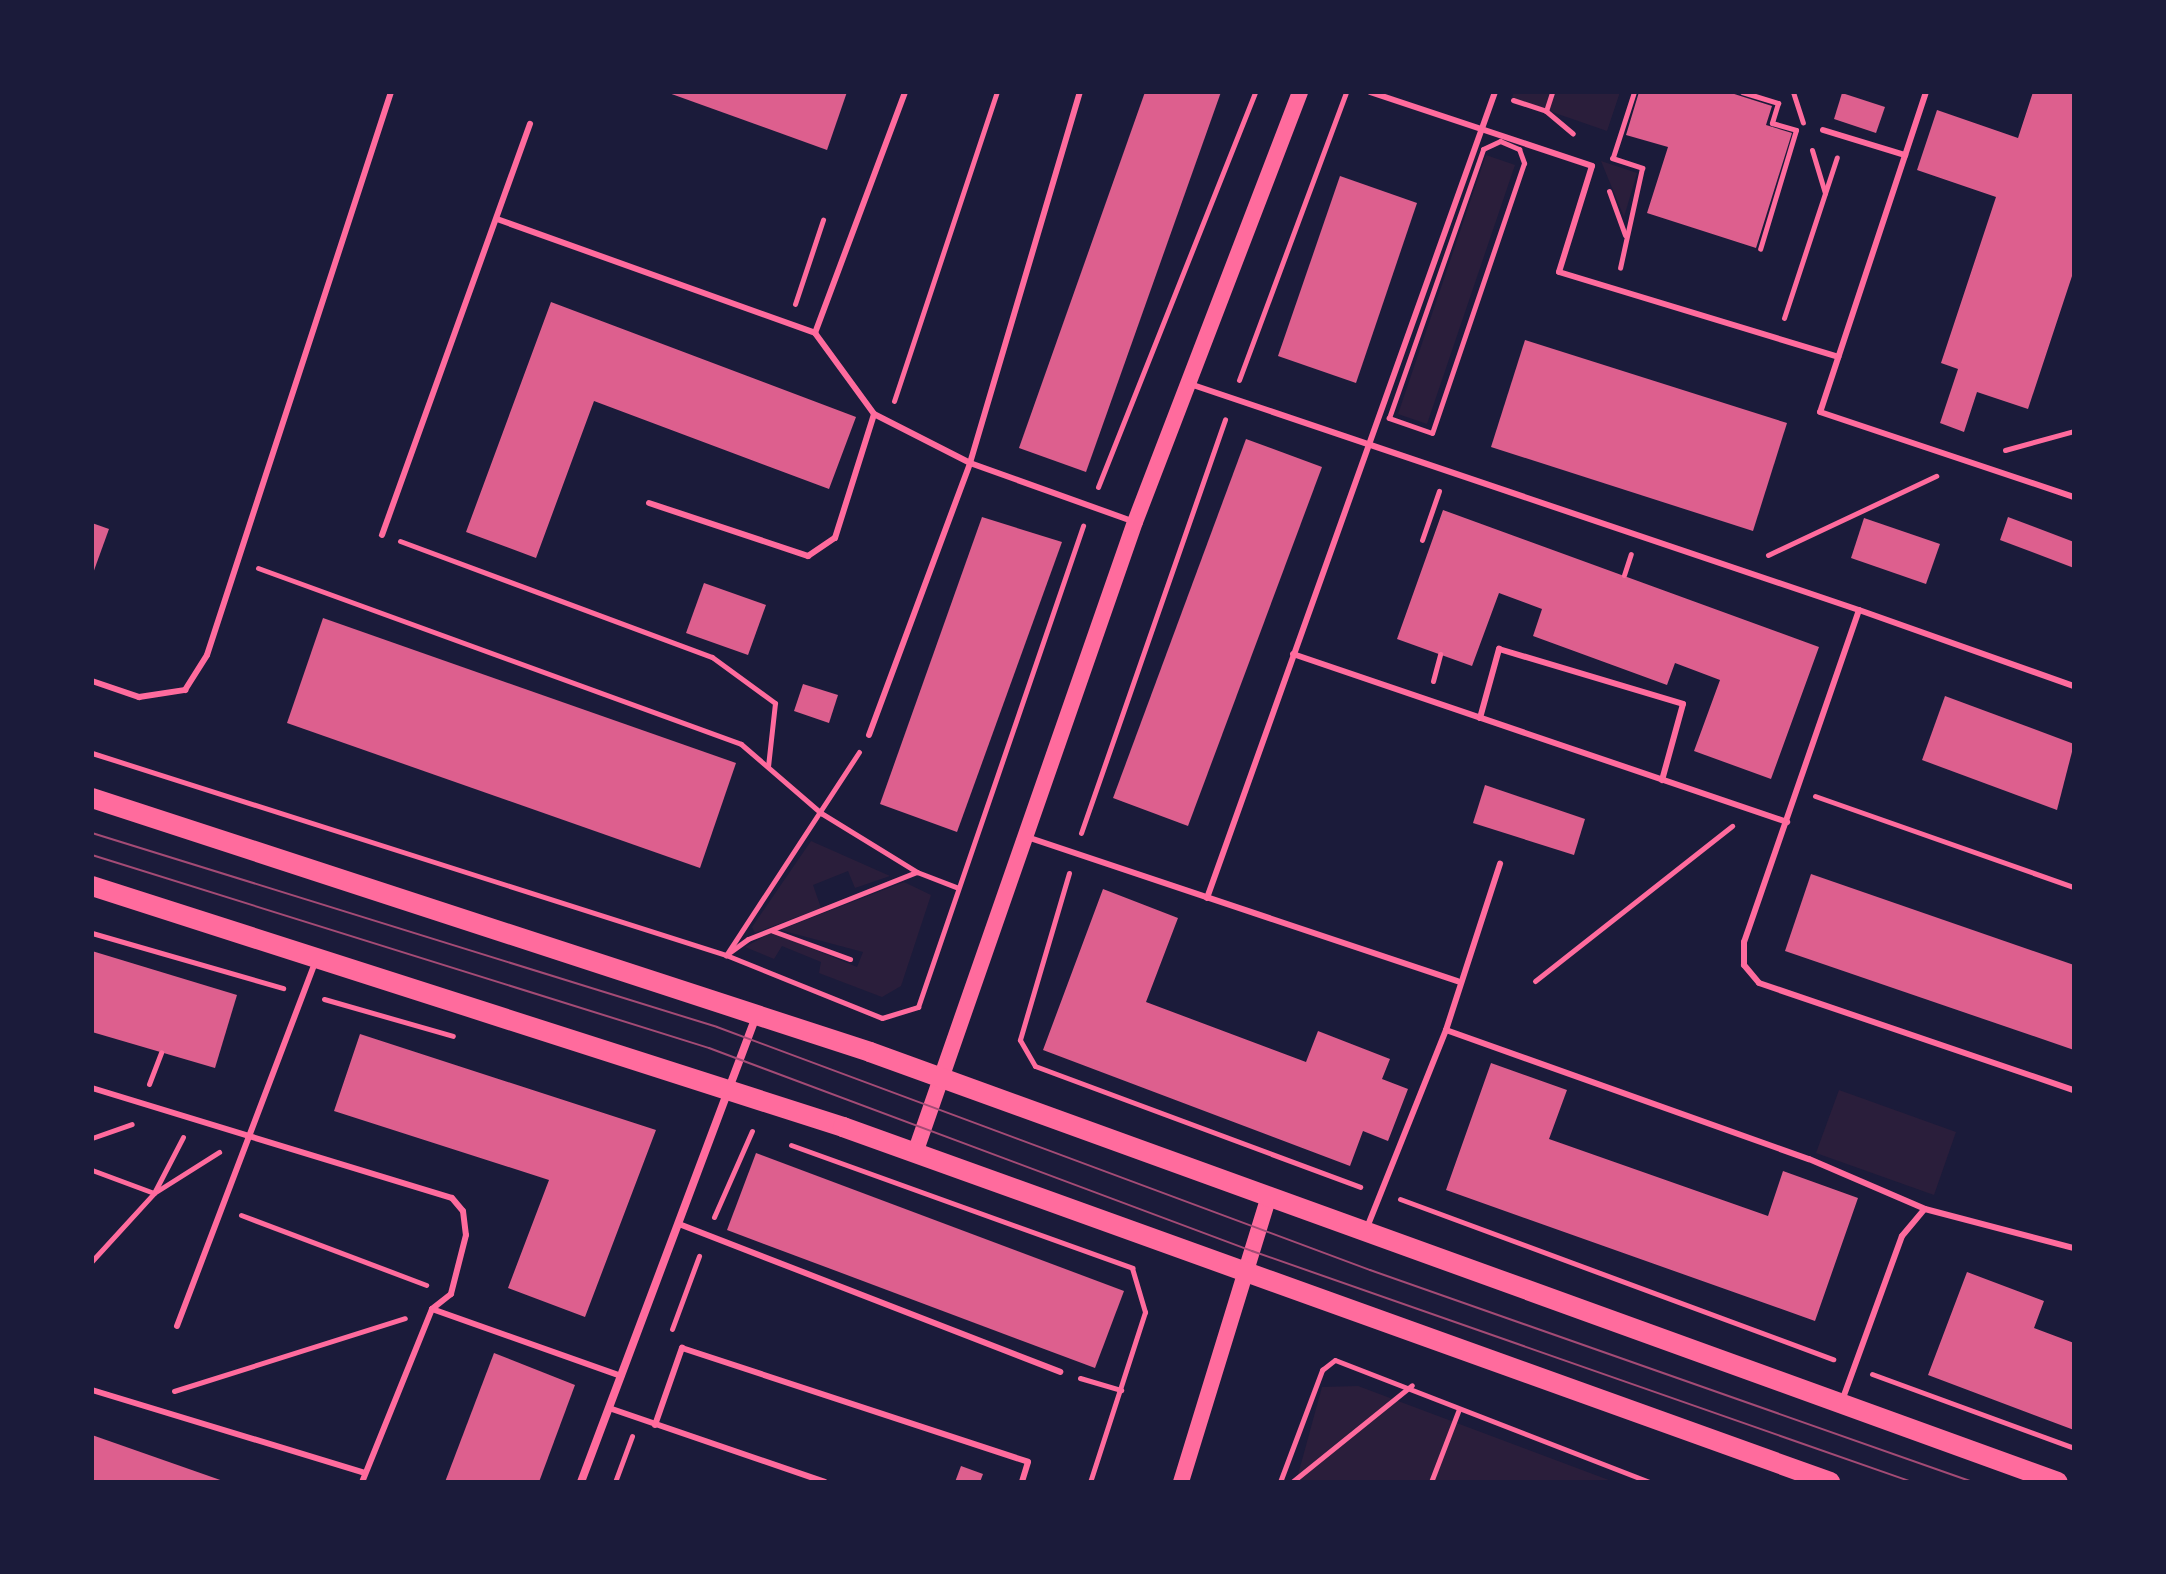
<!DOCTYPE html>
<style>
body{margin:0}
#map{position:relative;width:2166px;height:1574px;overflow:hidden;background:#1b1b3a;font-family:Manrope,sans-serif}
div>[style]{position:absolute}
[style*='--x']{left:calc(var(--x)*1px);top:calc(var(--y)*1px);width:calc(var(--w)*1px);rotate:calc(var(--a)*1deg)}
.green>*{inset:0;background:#2a1e3b}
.building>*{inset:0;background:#dd5f8e}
.path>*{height:5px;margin:-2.5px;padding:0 2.5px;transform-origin:2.5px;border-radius:2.5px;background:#ff6b9d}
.service>*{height:6px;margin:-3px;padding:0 3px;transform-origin:3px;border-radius:3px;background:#ff6b9d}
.minor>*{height:8px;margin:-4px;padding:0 4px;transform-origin:4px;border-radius:4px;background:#ff6b9d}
.secondary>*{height:16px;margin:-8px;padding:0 8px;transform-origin:8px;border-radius:8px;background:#ff6b9d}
.primary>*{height:20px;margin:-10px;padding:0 10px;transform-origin:10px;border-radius:10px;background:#ff6b9d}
.tram>*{height:2px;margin:-1px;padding:0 1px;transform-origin:1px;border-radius:1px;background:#a44b75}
span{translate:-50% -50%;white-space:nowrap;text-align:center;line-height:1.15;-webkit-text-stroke:6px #1b1b3a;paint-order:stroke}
.frame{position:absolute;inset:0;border:94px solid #1b1b3a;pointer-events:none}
</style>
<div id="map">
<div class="green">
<i style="clip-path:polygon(1514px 92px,1620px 92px,1607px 131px,1512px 98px)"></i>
<i style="clip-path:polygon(1486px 155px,1515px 165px,1427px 424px,1398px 414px)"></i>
<i style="clip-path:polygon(1601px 161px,1637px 173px,1624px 217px)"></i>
<i style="clip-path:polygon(811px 841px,890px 876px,855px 888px,848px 871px,813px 885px,821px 908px,755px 933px,752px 927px)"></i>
<i style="clip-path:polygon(904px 882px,931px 895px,901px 986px,882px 997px,819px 973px,821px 962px,782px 946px,774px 959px,745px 947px,772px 932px,857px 967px,863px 952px,780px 930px)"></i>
<i style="clip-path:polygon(1839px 1090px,1956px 1132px,1934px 1195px,1816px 1153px)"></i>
<i style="clip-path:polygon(1358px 1386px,1614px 1482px,1296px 1482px,1322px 1387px)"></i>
</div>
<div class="building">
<i style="clip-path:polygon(666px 92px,847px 92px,827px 150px)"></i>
<i style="clip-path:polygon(1145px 92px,1221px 92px,1086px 472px,1019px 448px)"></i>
<i style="clip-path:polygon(1639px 92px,1728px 92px,1772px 106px,1766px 125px,1792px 133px,1756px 248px,1647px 213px,1668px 147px,1626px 135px)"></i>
<i style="clip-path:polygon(2033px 92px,2074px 92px,2074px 270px,2028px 409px,1977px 392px,1964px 432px,1940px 423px,1958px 369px,1941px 363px,1996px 197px,1917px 170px,1937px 110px,2018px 138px)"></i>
<i style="clip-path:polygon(1842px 93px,1885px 107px,1876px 133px,1834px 119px)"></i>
<i style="clip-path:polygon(1340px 176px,1417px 203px,1356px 383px,1278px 356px)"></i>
<i style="clip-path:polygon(551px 302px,856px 417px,829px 489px,594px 401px,536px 558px,466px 532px)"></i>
<i style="clip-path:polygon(1525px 340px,1787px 423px,1753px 531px,1491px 447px)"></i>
<i style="clip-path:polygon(1246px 439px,1322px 467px,1188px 826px,1113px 798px)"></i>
<i style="clip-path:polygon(1443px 510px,1819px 647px,1771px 779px,1694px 751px,1720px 680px,1675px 663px,1667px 685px,1533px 636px,1542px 609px,1499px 593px,1472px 666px,1397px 639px)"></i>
<i style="clip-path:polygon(982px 517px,1062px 542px,957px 832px,880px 804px)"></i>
<i style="clip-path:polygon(2008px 517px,2074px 542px,2074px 568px,2000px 540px)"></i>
<i style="clip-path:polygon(1864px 518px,1940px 544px,1926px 584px,1851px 558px)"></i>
<i style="clip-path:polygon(92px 523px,109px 529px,92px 576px)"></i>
<i style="clip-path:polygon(704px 583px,766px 605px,748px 655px,686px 633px)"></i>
<i style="clip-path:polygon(323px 618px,736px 763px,700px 868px,287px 723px)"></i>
<i style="clip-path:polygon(803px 684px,838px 695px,829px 723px,794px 711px)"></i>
<i style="clip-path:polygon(1945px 696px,2074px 744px,2057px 810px,1922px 760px)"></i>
<i style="clip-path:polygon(1485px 785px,1585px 819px,1574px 855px,1473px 823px)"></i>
<i style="clip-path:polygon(1811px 874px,2074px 965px,2074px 1050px,1785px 951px)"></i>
<i style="clip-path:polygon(1103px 889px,1178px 918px,1146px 1002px,1306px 1062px,1318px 1031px,1390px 1059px,1382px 1079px,1408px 1089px,1388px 1141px,1363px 1131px,1350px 1166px,1043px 1050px)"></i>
<i style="clip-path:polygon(92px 951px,237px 995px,215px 1068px,92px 1032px)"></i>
<i style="clip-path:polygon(360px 1034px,656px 1130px,585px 1317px,508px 1288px,549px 1180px,334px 1111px)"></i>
<i style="clip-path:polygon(1491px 1063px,1567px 1090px,1549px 1139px,1768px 1216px,1783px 1171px,1858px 1198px,1815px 1321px,1446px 1190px)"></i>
<i style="clip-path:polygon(756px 1153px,1124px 1291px,1095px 1368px,727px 1230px)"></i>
<i style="clip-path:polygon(1967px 1272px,2044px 1301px,2034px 1328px,2074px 1343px,2074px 1430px,1928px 1375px)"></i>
<i style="clip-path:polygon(494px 1353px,575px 1385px,539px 1482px,445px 1482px)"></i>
<i style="clip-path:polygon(92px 1435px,226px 1482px,92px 1482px)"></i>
<i style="clip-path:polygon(961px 1466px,983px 1474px,980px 1482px,955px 1482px)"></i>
</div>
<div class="path">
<i style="--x:1742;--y:92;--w:38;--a:17"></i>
<i style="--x:1778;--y:103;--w:21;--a:107"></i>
<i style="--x:1772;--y:123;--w:25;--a:16"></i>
<i style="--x:1796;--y:130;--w:124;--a:106.8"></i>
<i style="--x:1793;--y:92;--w:32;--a:72"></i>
<i style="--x:1513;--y:100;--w:35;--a:18"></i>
<i style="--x:1546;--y:111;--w:35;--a:40"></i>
<i style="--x:1546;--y:111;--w:20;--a:-72"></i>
<i style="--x:1500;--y:141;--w:21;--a:23"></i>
<i style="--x:1519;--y:149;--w:15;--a:70"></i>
<i style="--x:1524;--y:163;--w:285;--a:108.8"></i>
<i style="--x:1432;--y:433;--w:46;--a:-160.8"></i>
<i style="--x:1389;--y:418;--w:285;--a:-70.7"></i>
<i style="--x:1483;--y:149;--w:19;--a:-25"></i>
<i style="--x:1812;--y:150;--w:45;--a:73.2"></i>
<i style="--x:1613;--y:157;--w:68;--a:-72.1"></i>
<i style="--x:1612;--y:158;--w:32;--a:18"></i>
<i style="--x:1642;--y:168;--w:102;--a:102.4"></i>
<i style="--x:1609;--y:191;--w:47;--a:70"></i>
<i style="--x:795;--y:304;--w:89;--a:-71.6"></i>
<i style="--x:1784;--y:318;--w:169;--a:-71.8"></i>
<i style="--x:1239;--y:380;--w:307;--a:-69.6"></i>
<i style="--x:894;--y:401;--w:326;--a:-71.6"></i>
<i style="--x:2005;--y:450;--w:72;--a:-15.4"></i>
<i style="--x:1098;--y:487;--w:425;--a:-68.3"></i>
<i style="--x:1422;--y:540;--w:52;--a:-70.9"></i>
<i style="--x:400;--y:541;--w:333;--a:20.4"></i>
<i style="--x:712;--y:657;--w:78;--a:36.1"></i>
<i style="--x:775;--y:703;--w:63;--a:96.3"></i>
<i style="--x:1768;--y:555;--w:186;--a:-25.2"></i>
<i style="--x:258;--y:568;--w:514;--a:20.02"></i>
<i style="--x:741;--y:744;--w:106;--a:40.8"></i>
<i style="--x:821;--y:813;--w:113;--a:31.6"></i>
<i style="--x:917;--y:872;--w:42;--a:21"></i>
<i style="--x:1624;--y:575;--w:22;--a:-72"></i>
<i style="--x:1433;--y:681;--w:28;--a:-75"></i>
<i style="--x:859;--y:752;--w:243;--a:123.2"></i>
<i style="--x:726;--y:955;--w:27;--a:-36"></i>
<i style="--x:748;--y:939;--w:181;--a:-21.7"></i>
<i style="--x:92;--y:753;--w:665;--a:17.67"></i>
<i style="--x:726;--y:955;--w:168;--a:22"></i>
<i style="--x:882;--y:1018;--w:38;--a:-17"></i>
<i style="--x:918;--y:1007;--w:509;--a:-71.07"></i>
<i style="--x:1815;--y:796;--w:275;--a:19.4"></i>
<i style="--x:1081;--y:833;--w:438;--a:-70.8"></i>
<i style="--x:1069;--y:873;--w:174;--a:106.4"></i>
<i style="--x:1020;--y:1040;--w:30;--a:60"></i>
<i style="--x:1035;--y:1066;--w:347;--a:20.4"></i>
<i style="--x:773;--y:931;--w:82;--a:20"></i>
<i style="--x:92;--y:933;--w:199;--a:16.1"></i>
<i style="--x:1535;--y:981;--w:251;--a:-38.2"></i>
<i style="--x:324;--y:999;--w:134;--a:16"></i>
<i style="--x:149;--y:1084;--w:34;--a:-69"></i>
<i style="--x:92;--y:1138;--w:42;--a:-19.3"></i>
<i style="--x:791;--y:1145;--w:363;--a:19.8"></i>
<i style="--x:1132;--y:1268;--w:46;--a:73.5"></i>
<i style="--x:1145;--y:1312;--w:179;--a:107.9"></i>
<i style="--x:92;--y:1170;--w:66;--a:20.4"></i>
<i style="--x:154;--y:1193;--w:77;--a:-32.2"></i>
<i style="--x:1400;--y:1199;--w:462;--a:20.3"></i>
<i style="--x:241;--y:1215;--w:198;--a:20.7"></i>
<i style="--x:714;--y:1217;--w:94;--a:-66.2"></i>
<i style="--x:92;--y:1261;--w:92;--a:-47.6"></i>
<i style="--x:154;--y:1193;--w:63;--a:-62.6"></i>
<i style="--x:672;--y:1329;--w:78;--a:-69.7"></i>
<i style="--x:1872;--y:1374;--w:215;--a:20.1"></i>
<i style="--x:1080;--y:1378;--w:43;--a:16.3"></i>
<i style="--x:174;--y:1391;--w:242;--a:-17.5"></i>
<i style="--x:615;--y:1482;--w:49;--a:-69.7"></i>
<i style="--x:1280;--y:1482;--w:120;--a:-69.4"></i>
<i style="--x:1322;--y:1370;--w:16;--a:-38"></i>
<i style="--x:1335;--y:1360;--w:338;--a:21.2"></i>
<i style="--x:1292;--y:1482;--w:154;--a:-38.9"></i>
<i style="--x:1431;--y:1482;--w:78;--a:-69"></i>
</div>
<div class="service">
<i style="--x:1370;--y:92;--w:234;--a:18.4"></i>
<i style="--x:1592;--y:166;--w:111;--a:107.3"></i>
<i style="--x:1559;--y:272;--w:292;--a:16.9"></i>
<i style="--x:1926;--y:92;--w:337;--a:108.3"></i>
<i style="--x:1820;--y:412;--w:268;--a:18.5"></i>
<i style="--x:1823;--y:130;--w:86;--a:17"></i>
<i style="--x:497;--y:219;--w:338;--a:19.7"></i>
<i style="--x:815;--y:333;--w:100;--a:53.9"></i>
<i style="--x:874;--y:414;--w:108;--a:27"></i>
<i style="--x:970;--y:463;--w:172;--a:19.7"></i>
<i style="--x:815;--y:333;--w:257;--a:-69.5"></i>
<i style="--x:1190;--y:384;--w:706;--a:18.67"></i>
<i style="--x:1859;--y:610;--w:351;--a:109.1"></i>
<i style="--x:1744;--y:942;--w:23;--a:90"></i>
<i style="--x:1744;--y:965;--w:23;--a:50"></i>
<i style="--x:1759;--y:983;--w:333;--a:18.8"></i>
<i style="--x:649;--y:503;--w:168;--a:18.4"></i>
<i style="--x:808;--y:556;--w:32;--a:-34"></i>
<i style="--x:835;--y:538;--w:130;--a:-72.5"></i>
<i style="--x:382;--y:535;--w:437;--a:-70.2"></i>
<i style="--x:1859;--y:610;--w:228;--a:19.5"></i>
<i style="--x:1293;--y:654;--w:522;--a:18.78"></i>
<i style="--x:92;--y:681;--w:50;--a:18.8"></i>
<i style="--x:139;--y:697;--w:47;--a:-8.7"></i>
<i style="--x:185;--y:690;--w:41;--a:-57.8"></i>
<i style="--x:207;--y:655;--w:592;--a:-71.9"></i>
<i style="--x:1480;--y:718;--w:72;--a:-74.6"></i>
<i style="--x:1499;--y:649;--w:192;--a:16.6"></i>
<i style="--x:1683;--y:704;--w:79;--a:105.4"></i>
<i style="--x:869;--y:735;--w:290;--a:-69.6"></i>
<i style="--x:970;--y:463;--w:387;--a:-73.5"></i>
<i style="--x:1027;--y:837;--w:454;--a:18.5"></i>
<i style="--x:1207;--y:898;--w:856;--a:-70.34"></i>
<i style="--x:1446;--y:1030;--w:385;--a:19.6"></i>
<i style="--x:1809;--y:1159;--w:126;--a:23.3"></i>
<i style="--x:1925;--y:1209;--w:154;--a:14.7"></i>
<i style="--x:92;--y:1088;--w:376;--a:17"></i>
<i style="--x:452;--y:1198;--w:17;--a:50"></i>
<i style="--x:463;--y:1211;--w:24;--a:83"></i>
<i style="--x:466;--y:1235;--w:61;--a:104.3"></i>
<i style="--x:451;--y:1294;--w:24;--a:142"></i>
<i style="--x:432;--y:1309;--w:187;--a:112"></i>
<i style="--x:679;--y:1224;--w:409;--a:21.2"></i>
<i style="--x:1366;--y:1230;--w:215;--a:-68.2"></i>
<i style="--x:1446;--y:1030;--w:175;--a:-72"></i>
<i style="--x:432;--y:1309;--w:201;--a:19.5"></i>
<i style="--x:177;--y:1326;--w:388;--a:-69.2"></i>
<i style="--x:92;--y:1390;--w:285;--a:16.9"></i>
<i style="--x:1843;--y:1398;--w:172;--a:-70"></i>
<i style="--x:1902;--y:1236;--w:35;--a:-50"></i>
<i style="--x:609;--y:1408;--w:228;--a:18.9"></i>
<i style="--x:655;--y:1425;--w:82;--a:-70.7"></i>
<i style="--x:682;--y:1348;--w:364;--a:18.2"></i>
<i style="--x:1028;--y:1462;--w:21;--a:107"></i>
</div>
<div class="minor">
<i style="--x:581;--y:1482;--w:500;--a:-69.4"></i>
</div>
<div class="secondary">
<i style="--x:915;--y:1153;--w:668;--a:-70.78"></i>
<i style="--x:1135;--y:522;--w:461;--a:-69"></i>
<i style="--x:1181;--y:1482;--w:296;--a:-72.9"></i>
</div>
<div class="primary">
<i style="--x:92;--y:798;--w:818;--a:18.08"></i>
<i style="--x:870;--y:1052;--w:1263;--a:19.9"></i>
<i style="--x:92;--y:886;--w:789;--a:17.79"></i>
<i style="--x:843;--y:1127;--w:1049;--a:19.78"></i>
</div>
<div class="tram">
<i style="--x:92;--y:833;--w:654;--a:17.24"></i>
<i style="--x:717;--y:1027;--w:697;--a:20.41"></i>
<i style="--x:1370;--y:1270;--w:639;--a:19.37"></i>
<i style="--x:92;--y:855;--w:646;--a:17.37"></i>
<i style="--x:709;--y:1048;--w:580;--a:20.5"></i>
<i style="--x:1252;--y:1251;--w:699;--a:19.29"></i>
</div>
<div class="frame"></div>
</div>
